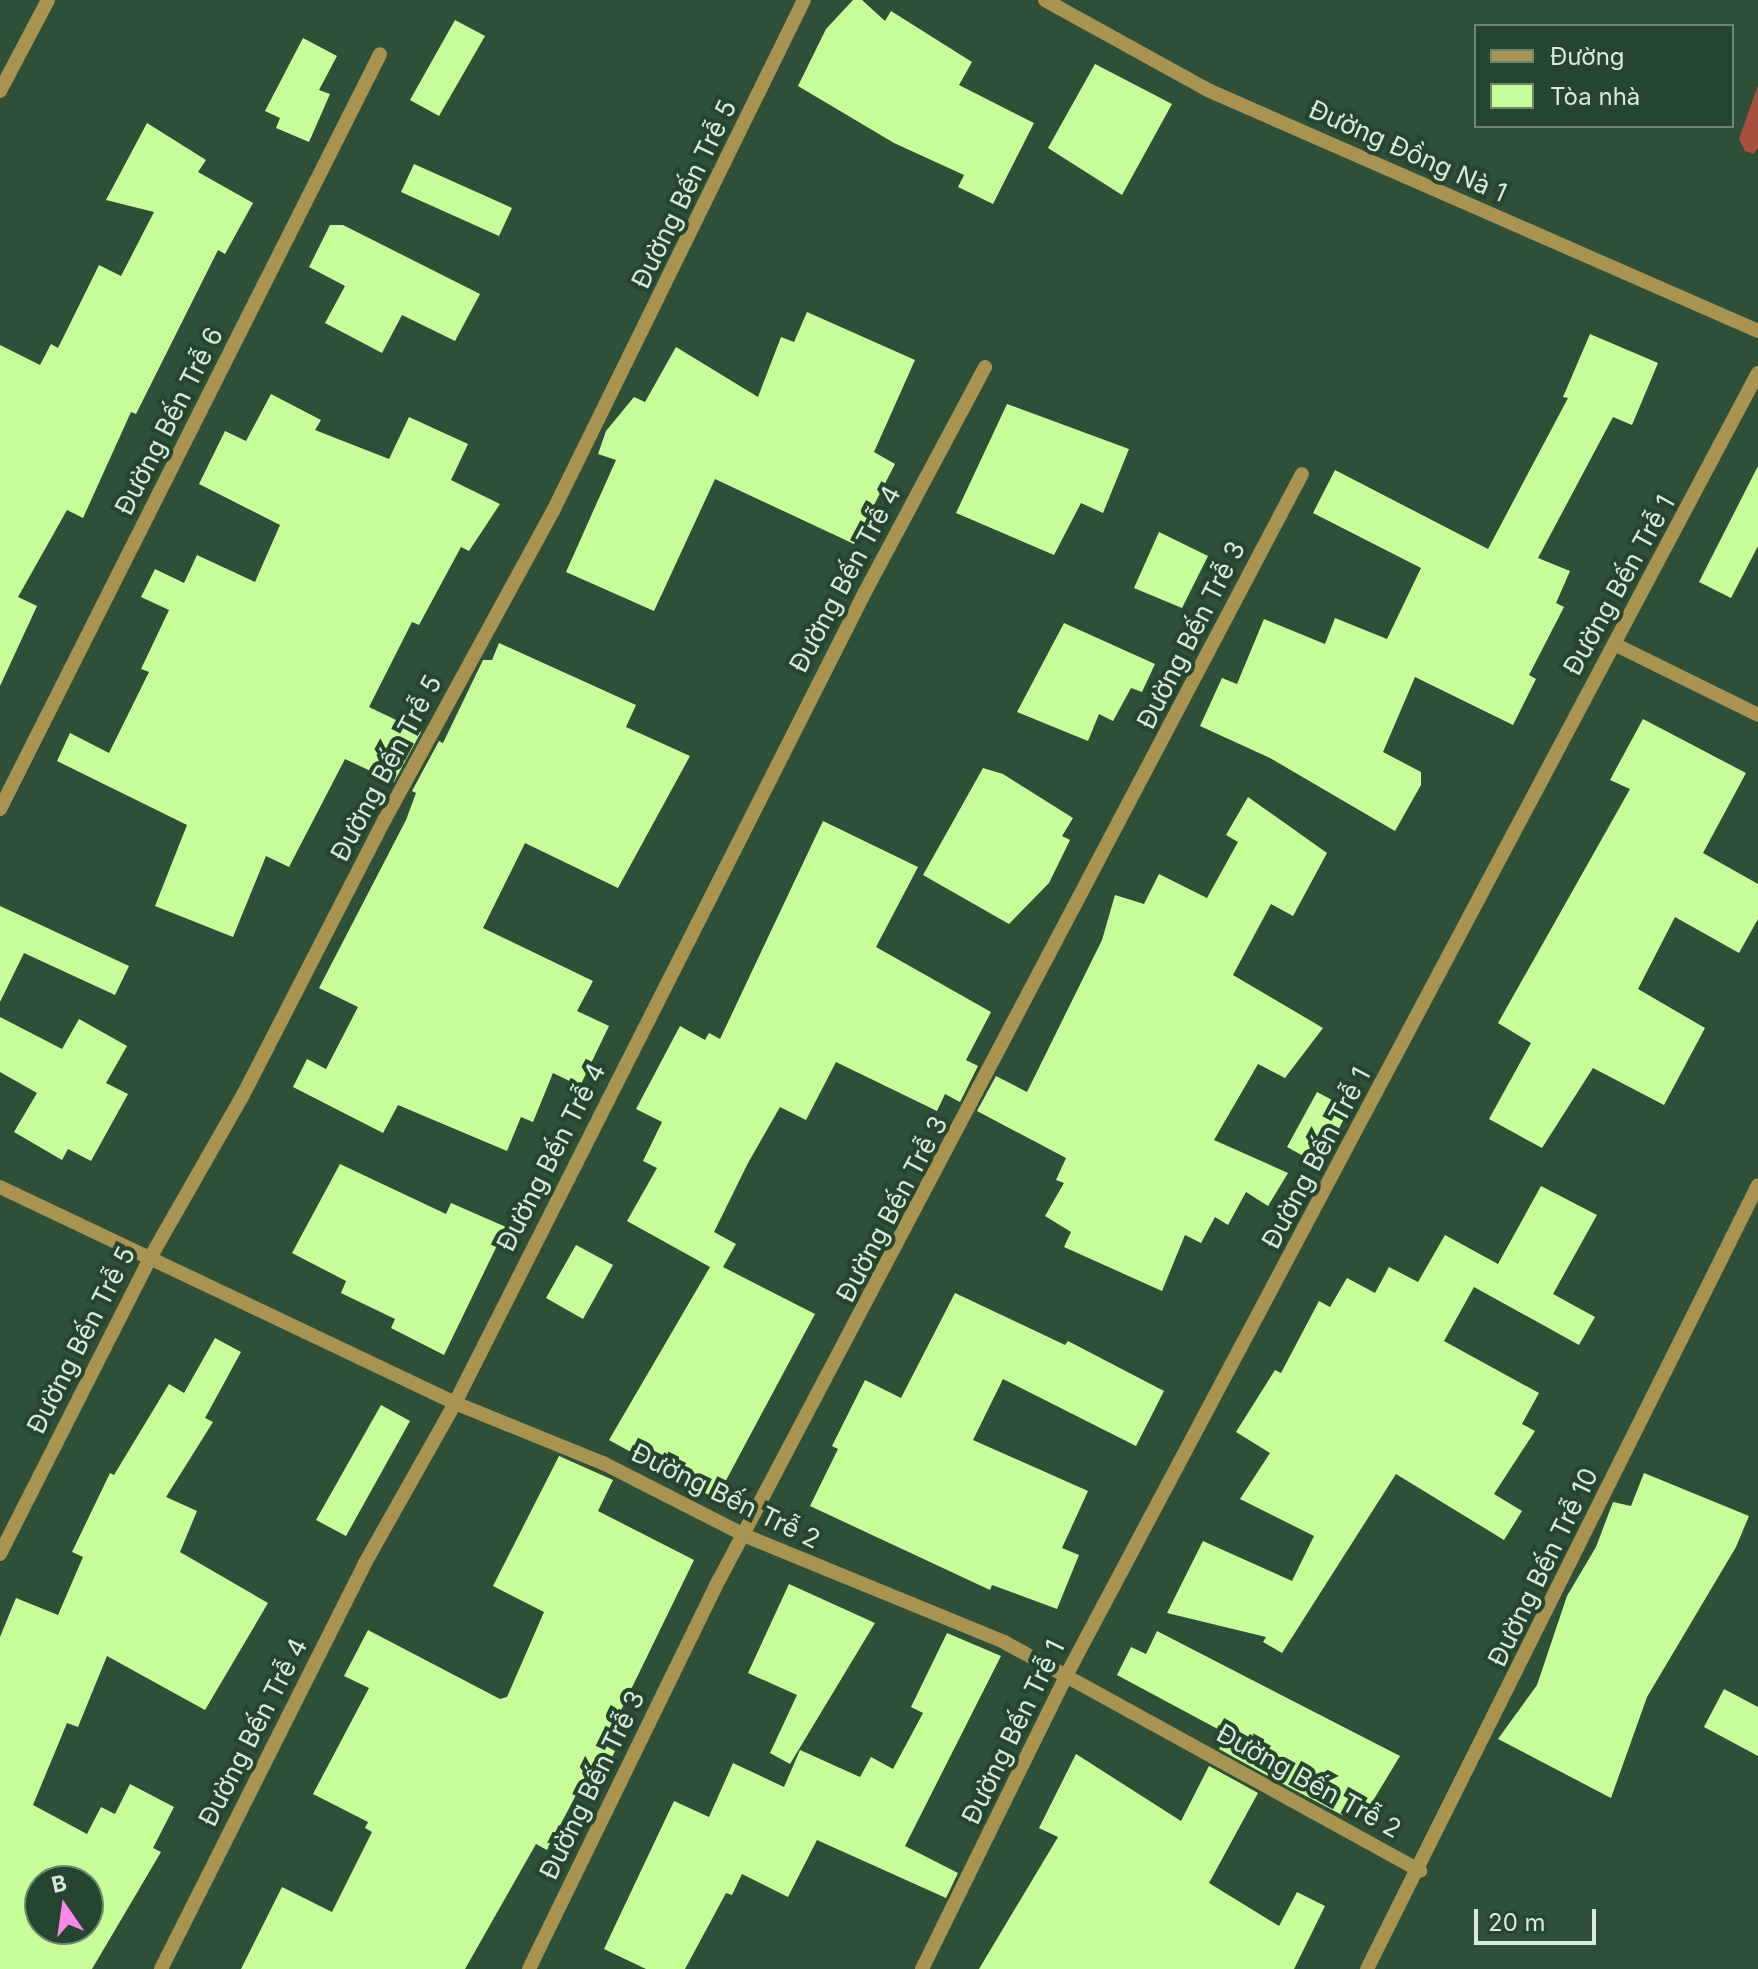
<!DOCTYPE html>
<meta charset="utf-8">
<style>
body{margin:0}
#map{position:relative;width:1758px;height:1969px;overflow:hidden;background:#2f5038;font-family:Inter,sans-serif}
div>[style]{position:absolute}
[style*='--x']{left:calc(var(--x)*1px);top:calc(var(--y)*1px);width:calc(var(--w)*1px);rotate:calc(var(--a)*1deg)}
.green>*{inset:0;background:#a74e3d}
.building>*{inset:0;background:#c7fe9a}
.minor>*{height:14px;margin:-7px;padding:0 7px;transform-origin:7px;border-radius:7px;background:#a89350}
span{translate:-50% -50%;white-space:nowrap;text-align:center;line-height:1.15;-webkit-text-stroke:8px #25452e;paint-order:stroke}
.street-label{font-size:26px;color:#d7eadb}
.legend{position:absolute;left:1474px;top:24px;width:260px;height:104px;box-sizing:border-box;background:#25452e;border:2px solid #6c8773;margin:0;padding:10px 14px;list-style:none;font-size:24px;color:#d7eadb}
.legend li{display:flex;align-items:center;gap:16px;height:40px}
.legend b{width:40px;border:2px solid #6c8773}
.north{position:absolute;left:24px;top:1865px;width:80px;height:80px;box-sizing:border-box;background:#25452e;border:2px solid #6c8773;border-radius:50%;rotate:347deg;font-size:22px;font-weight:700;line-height:32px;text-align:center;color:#d7eadb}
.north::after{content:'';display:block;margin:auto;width:28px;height:36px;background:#f888ea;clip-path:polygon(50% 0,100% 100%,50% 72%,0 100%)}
.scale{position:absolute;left:1474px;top:1909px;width:122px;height:36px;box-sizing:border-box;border:4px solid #d7eadb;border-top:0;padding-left:10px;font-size:24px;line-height:28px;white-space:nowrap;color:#d7eadb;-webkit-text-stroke:6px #25452e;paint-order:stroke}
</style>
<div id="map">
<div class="green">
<i style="clip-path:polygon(1758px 85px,1758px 147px,1754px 154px,1745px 151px,1739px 139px)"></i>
</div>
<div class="building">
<i style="clip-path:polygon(853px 0,862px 0,885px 21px,891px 11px,972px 62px,959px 85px,1034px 123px,993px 204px,958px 187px,964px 175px,894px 143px,798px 86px,826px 29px)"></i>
<i style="clip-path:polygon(455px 20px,485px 36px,439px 116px,410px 100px)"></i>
<i style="clip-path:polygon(303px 38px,337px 56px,319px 90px,330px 94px,309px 142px,276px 128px,280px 118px,265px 111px)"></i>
<i style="clip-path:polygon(1095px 64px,1172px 104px,1122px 195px,1048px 148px)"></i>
<i style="clip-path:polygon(147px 123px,206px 160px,198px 172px,253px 203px,225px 254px,218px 250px,136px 414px,131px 412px,83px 518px,67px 510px,18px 597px,37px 606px,0 686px,0 345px,40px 365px,51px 344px,58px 348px,99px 265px,121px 276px,154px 212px,106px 200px)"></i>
<i style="clip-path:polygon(414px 164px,512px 208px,499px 236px,401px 192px)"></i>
<i style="clip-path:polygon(330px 225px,343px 225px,480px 294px,455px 341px,402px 315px,382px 353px,325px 323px,345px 286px,309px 267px)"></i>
<i style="clip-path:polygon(807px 312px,915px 360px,874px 452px,895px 464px,854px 544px,715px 479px,654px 611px,566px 572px,616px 460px,598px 454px,606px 431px,634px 397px,645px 402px,676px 347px,758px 397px,781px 337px,794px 342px)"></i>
<i style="clip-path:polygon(1590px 334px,1658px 363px,1632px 425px,1613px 417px,1538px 558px,1570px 571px,1556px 603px,1564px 607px,1529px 675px,1536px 679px,1513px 725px,1415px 677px,1383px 752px,1421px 772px,1421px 785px,1395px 831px,1270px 758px,1200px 726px,1222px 678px,1237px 684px,1264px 619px,1325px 644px,1335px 618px,1387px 639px,1421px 568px,1313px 513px,1335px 470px,1488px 549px,1568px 398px,1563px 397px)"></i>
<i style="clip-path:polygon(271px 394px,321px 420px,315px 430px,389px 459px,409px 417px,468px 444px,451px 480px,500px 504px,469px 551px,461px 547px,419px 625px,412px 622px,369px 707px,421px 732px,394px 782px,345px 759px,289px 867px,266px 856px,233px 937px,155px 906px,187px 825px,57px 761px,70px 733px,109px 753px,149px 672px,141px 669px,169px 610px,141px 597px,155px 569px,184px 583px,197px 555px,255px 582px,280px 525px,199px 484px,225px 431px,246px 441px)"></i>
<i style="clip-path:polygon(1007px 404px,1129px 449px,1103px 513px,1081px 503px,1054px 555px,956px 513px)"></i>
<i style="clip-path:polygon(1758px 466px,1758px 546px,1731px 598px,1699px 582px)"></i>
<i style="clip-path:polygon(1159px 532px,1208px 556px,1182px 608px,1134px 588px)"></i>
<i style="clip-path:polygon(1064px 623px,1155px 664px,1142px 692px,1131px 688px,1113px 721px,1099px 714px,1088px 741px,1017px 712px)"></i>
<i style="clip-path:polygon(499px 643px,636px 705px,626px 727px,690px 756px,618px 888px,525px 843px,483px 928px,593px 981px,577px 1011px,609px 1026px,580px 1086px,553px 1073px,533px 1122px,521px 1117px,507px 1151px,398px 1105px,383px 1133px,293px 1087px,307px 1059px,326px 1069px,358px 1007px,319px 988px,406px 820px,416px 793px,412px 791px,439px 741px,443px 743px,483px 660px,492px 660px)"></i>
<i style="clip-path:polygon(1643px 719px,1746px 773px,1703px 853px,1758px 884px,1758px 919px,1739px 953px,1675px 917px,1638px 989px,1705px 1028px,1664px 1105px,1593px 1068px,1542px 1148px,1489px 1119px,1531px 1043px,1498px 1023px,1630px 789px,1610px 780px)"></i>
<i style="clip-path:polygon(983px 768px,1003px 774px,1073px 818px,1062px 836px,1070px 840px,1049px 883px,1009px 924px,923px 875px)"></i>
<i style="clip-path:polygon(1248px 797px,1327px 853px,1293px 916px,1271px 904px,1233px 975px,1323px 1028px,1285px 1078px,1258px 1064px,1214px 1140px,1288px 1173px,1268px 1206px,1246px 1192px,1228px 1225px,1215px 1217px,1201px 1243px,1185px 1235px,1162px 1291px,1064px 1247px,1071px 1232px,1045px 1216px,1064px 1183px,1056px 1180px,1066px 1158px,977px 1111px,996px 1076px,1027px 1092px,1102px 940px,1115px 895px,1144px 904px,1159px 874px,1207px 898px,1238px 842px,1226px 835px)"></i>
<i style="clip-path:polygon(823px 821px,918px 867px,876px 947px,991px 1012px,966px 1060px,978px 1066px,960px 1102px,945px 1094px,937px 1111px,836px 1062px,806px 1120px,780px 1107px,748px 1163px,714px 1232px,736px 1244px,723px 1267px,815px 1314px,716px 1499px,609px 1440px,710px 1267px,627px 1221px,657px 1168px,643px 1161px,662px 1122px,636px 1109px,680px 1026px,705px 1040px,709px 1033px,720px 1039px)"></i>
<i style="clip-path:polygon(0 906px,129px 966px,115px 995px,24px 953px,0 1002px)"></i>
<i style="clip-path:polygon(0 1017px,62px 1049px,79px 1019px,127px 1046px,106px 1083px,128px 1094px,91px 1161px,68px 1149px,62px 1160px,14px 1132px,37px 1093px,0 1072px)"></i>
<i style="clip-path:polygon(1317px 1092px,1349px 1109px,1320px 1165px,1287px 1147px)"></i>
<i style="clip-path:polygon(340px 1164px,446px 1214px,451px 1203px,506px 1227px,444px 1355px,391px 1328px,395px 1319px,341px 1293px,346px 1281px,292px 1253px)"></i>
<i style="clip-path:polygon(1541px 1186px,1597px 1215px,1553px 1294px,1595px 1317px,1579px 1345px,1474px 1287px,1444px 1341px,1539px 1393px,1522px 1424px,1535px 1431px,1494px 1494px,1522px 1511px,1504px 1540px,1396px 1474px,1282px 1653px,1263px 1642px,1266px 1637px,1167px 1613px,1203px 1541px,1292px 1581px,1314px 1536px,1240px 1499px,1270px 1453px,1236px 1432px,1275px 1370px,1281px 1373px,1319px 1301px,1330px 1307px,1347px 1278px,1375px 1293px,1389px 1267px,1418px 1282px,1445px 1235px,1498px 1264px)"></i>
<i style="clip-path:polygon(576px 1245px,613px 1265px,583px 1319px,546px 1298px)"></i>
<i style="clip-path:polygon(955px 1293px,1065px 1345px,1068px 1341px,1164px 1391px,1136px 1446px,1003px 1379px,973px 1440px,1088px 1491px,1062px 1548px,1079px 1555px,1057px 1609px,992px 1585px,990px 1590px,810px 1506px,838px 1449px,832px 1446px,865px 1380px,901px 1398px)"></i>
<i style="clip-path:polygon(evenodd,215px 1338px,241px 1352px,205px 1418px,213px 1422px,166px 1497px,197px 1511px,180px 1552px,268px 1603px,205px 1710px,107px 1656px,78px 1727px,67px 1723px,33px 1805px,87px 1834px,101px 1807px,115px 1814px,130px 1784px,174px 1807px,153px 1848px,161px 1852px,92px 1969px,0 1969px,0 1637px,16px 1598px,58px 1615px,83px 1557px,72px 1552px,110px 1473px,114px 1475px,169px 1384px,184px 1393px,215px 1338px,40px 1881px,88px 1881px,88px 1929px,40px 1929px,40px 1881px)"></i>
<i style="clip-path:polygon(381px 1405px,410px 1421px,346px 1536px,316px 1520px)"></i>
<i style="clip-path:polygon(559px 1456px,613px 1480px,598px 1511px,694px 1560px,604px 1745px,615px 1751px,599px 1783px,586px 1776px,547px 1850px,536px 1844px,465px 1969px,241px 1969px,282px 1887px,332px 1912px,372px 1832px,365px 1828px,368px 1822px,313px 1794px,369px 1688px,344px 1676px,368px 1630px,500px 1699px,507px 1697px,544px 1612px,493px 1586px)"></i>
<i style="clip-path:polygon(1644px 1473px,1749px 1516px,1736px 1547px,1647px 1697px,1611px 1798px,1498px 1739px,1537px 1685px,1567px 1596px,1596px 1547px,1613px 1502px,1631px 1506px)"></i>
<i style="clip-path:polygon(789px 1584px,875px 1623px,790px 1764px,770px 1753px,797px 1695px,748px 1673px)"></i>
<i style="clip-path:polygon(1157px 1631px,1400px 1756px,1368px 1809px,1350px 1800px,1342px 1815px,1268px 1776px,1219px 1749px,1227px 1734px,1117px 1675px,1131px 1647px,1146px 1654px)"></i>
<i style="clip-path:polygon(947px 1633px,1001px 1656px,905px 1846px,958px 1873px,946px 1898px,817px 1840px,788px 1897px,742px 1874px,732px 1895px,726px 1893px,685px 1969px,646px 1969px,604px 1949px,674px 1801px,709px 1817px,733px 1763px,784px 1787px,800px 1750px,860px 1777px,871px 1757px,893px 1769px,923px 1713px,911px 1707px)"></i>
<i style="clip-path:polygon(1724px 1689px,1758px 1707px,1758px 1756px,1704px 1727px)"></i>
<i style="clip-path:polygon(1076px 1754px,1181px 1821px,1209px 1766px,1258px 1793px,1209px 1883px,1279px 1926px,1297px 1892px,1325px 1906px,1294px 1969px,979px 1969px,1058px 1837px,1039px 1828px)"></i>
</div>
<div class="minor">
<i style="--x:1045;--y:0;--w:188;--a:28.9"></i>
<i style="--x:1210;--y:91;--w:598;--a:23.65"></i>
<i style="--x:0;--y:91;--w:103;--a:-62.2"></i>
<i style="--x:1614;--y:644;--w:161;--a:26.2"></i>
<i style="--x:0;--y:809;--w:845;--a:-63.28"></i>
<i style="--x:0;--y:1187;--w:504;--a:25.39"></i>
<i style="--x:455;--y:1403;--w:160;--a:22.1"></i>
<i style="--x:603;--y:1463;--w:161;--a:27"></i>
<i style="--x:746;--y:1536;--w:279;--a:22.3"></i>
<i style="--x:1004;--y:1642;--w:475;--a:28.8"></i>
<i style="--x:0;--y:1554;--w:332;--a:-63.1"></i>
<i style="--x:150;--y:1258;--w:188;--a:-60.3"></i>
<i style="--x:243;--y:1095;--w:310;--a:-62.8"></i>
<i style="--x:385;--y:819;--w:351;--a:-61.4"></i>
<i style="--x:553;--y:511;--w:569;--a:-63.84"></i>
<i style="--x:161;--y:1969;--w:454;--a:-63.3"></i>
<i style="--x:365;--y:1563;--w:184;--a:-60.6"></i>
<i style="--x:455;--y:1403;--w:909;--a:-63.18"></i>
<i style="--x:865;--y:592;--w:255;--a:-61.9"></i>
<i style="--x:529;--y:1969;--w:433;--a:-64"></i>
<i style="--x:719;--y:1580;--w:1250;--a:-62.21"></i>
<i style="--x:922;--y:1969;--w:329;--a:-63.8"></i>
<i style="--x:1067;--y:1674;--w:1473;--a:-62.03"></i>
<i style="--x:1367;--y:1969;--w:876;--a:-63.49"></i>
</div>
<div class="street-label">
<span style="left:1408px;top:151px;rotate:24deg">Đường Đồng Nà 1</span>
<span style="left:684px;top:194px;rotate:-64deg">Đường Bến Trễ 5</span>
<span style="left:169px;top:421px;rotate:-63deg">Đường Bến Trễ 6</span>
<span style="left:845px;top:579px;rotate:-62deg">Đường Bến Trễ 4</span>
<span style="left:1619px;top:585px;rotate:-61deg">Đường Bến Trễ 1</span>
<span style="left:1191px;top:635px;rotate:-63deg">Đường Bến Trễ 3</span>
<span style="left:386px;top:768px;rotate:-62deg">Đường Bến Trễ 5</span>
<span style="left:551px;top:1157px;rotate:-63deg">Đường Bến Trễ 4</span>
<span style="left:1316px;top:1158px;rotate:-62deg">Đường Bến Trễ 1</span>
<span style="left:892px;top:1209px;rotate:-62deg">Đường Bến Trễ 3</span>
<span style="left:81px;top:1340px;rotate:-63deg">Đường Bến Trễ 5</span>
<span style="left:726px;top:1496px;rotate:26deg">Đường Bến Trễ 2</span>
<span style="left:1543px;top:1567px;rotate:-64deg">Đường Bến Trễ 10</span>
<span style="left:253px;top:1732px;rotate:-63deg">Đường Bến Trễ 4</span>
<span style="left:1013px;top:1732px;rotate:-64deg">Đường Bến Trễ 1</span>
<span style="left:1309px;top:1781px;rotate:29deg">Đường Bến Trễ 2</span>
<span style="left:592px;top:1785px;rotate:-64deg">Đường Bến Trễ 3</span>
</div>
<ul class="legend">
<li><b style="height:10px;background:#a89350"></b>Đường</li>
<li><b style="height:22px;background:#c7fe9a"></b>Tòa nhà</li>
</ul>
<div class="north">B</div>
<div class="scale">20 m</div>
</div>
